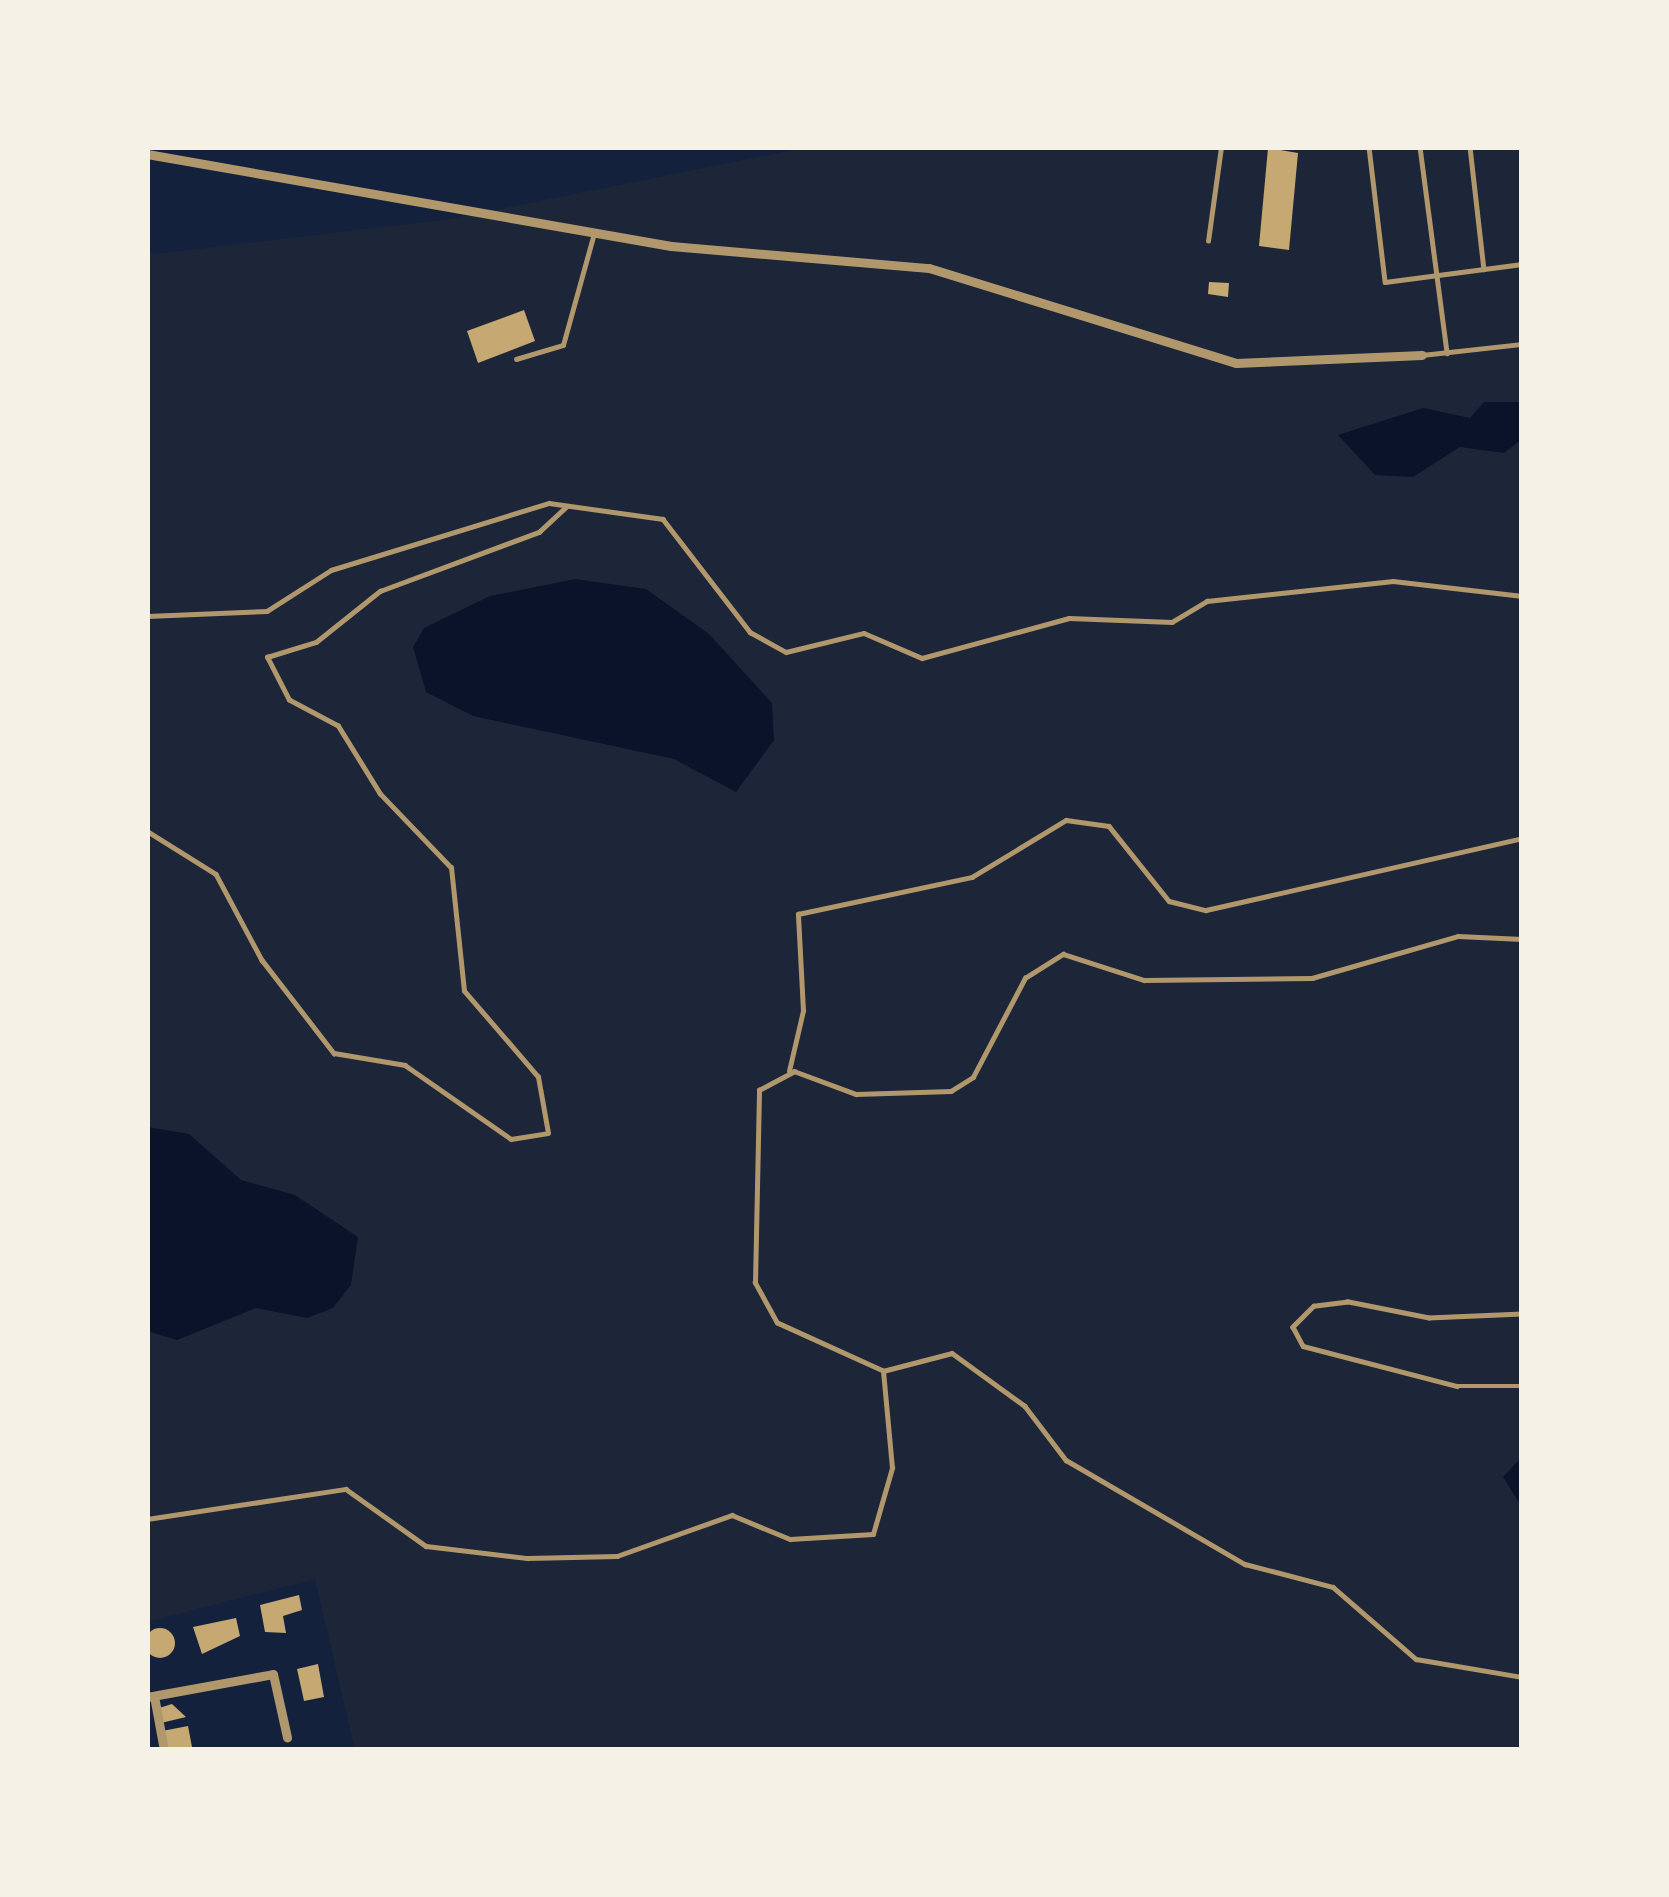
<!DOCTYPE html>
<style>
body{margin:0}
#map{position:relative;width:1669px;height:1897px;overflow:hidden;background:#14213d;font-family:Commissioner,sans-serif}
div>[style]{position:absolute}
[style*='--x']{left:calc(var(--x)*1px);top:calc(var(--y)*1px);width:calc(var(--w)*1px);rotate:calc(var(--a)*1deg)}
.green>*{inset:0;background:#1d2539}
.water>*{inset:0;background:#0b132b}
.building>*{inset:0;background:#c6a872}
.round{border-radius:50%}
.service>*{height:4.5px;margin:-2.25px;padding:0 2.25px;transform-origin:2.25px;border-radius:2.25px;background:#b1986c}
.minor>*{height:9px;margin:-4.5px;padding:0 4.5px;transform-origin:4.5px;border-radius:4.5px;background:#b1986c}
span{translate:-50% -50%;white-space:nowrap;text-align:center;line-height:1.15;-webkit-text-stroke:12px #f6f1e7;paint-order:stroke}
.frame{position:absolute;inset:0;border:150px solid #f6f1e7;pointer-events:none}
</style>
<div id="map">
<div class="green">
<i style="clip-path:polygon(809px 147px,1522px 147px,1522px 1750px,355px 1750px,315px 1579px,147px 1622px,147px 255px,451px 219px)"></i>
</div>
<div class="water">
<i style="clip-path:polygon(1484px 402px,1522px 402px,1522px 439px,1504px 453px,1460px 447px,1413px 477px,1375px 475px,1338px 435px,1423px 408px,1470px 418px)"></i>
<i style="clip-path:polygon(575px 579px,646px 589px,709px 634px,772px 703px,774px 740px,736px 792px,674px 759px,473px 716px,426px 692px,413px 647px,424px 628px,490px 596px)"></i>
<i style="clip-path:polygon(147px 1127px,189px 1134px,241px 1180px,295px 1195px,358px 1237px,351px 1285px,333px 1308px,307px 1318px,256px 1308px,177px 1340px,147px 1331px)"></i>
<i style="clip-path:polygon(1522px 1457px,1522px 1507px,1503px 1477px)"></i>
</div>
<div class="building">
<i style="clip-path:polygon(1268px 148px,1298px 153px,1289px 250px,1259px 246px)"></i>
<i style="clip-path:polygon(1209px 282px,1229px 283px,1228px 297px,1208px 294px)"></i>
<i style="clip-path:polygon(524px 310px,535px 341px,478px 363px,467px 331px)"></i>
<i style="clip-path:polygon(299px 1595px,302px 1610px,283px 1616px,286px 1633px,265px 1632px,260px 1605px)"></i>
<i style="clip-path:polygon(236px 1618px,240px 1636px,202px 1654px,193px 1627px)"></i>
<i class="round" style="left:145px;top:1628px;width:30px;height:30px"></i>
<i style="clip-path:polygon(318px 1664px,324px 1697px,304px 1701px,297px 1669px)"></i>
<i style="clip-path:polygon(172px 1704px,186px 1717px,161px 1723px,159px 1708px)"></i>
<i style="clip-path:polygon(188px 1726px,192px 1747px,205px 1750px,166px 1750px,162px 1731px)"></i>
</div>
<div class="service">
<i style="--x:1369;--y:147;--w:136;--a:83.2"></i>
<i style="--x:1385;--y:282;--w:138;--a:-7.5"></i>
<i style="--x:1420;--y:147;--w:208;--a:82.5"></i>
<i style="--x:1470;--y:147;--w:123;--a:83.5"></i>
<i style="--x:1208;--y:241;--w:95;--a:-82.1"></i>
<i style="--x:1422;--y:355;--w:101;--a:-6.3"></i>
<i style="--x:516;--y:359;--w:49;--a:-16.6"></i>
<i style="--x:563;--y:345;--w:116;--a:-74.5"></i>
<i style="--x:147;--y:616;--w:120;--a:-2.4"></i>
<i style="--x:267;--y:611;--w:76;--a:-32.6"></i>
<i style="--x:331;--y:570;--w:228;--a:-17.1"></i>
<i style="--x:549;--y:503;--w:115;--a:8"></i>
<i style="--x:663;--y:519;--w:143;--a:52.4"></i>
<i style="--x:750;--y:632;--w:41;--a:29.1"></i>
<i style="--x:786;--y:652;--w:80;--a:-13.7"></i>
<i style="--x:864;--y:633;--w:63;--a:23.3"></i>
<i style="--x:922;--y:658;--w:152;--a:-15.2"></i>
<i style="--x:1069;--y:618;--w:103;--a:2.2"></i>
<i style="--x:1172;--y:622;--w:41;--a:-31"></i>
<i style="--x:1207;--y:601;--w:187;--a:-6.1"></i>
<i style="--x:1393;--y:581;--w:130;--a:6.6"></i>
<i style="--x:147;--y:831;--w:81;--a:31.9"></i>
<i style="--x:216;--y:874;--w:98;--a:61.9"></i>
<i style="--x:262;--y:960;--w:118;--a:52.3"></i>
<i style="--x:334;--y:1053;--w:72;--a:9.6"></i>
<i style="--x:405;--y:1065;--w:129;--a:34.9"></i>
<i style="--x:511;--y:1139;--w:37;--a:-9"></i>
<i style="--x:548;--y:1133;--w:57;--a:-100.1"></i>
<i style="--x:538;--y:1077;--w:113;--a:-130.7"></i>
<i style="--x:464;--y:991;--w:124;--a:-96"></i>
<i style="--x:451;--y:868;--w:103;--a:-133.8"></i>
<i style="--x:380;--y:794;--w:80;--a:-121.7"></i>
<i style="--x:338;--y:726;--w:55;--a:-152"></i>
<i style="--x:289;--y:700;--w:48;--a:-117.1"></i>
<i style="--x:267;--y:657;--w:51;--a:-17"></i>
<i style="--x:316;--y:642;--w:82;--a:-38.6"></i>
<i style="--x:380;--y:591;--w:170;--a:-20.4"></i>
<i style="--x:539;--y:532;--w:37;--a:-43"></i>
<i style="--x:789;--y:1071;--w:62;--a:-76.9"></i>
<i style="--x:803;--y:1011;--w:97;--a:-93"></i>
<i style="--x:798;--y:914;--w:178;--a:-12"></i>
<i style="--x:972;--y:877;--w:110;--a:-31.2"></i>
<i style="--x:1066;--y:820;--w:43;--a:7.9"></i>
<i style="--x:1109;--y:826;--w:96;--a:51.3"></i>
<i style="--x:1169;--y:901;--w:38;--a:14"></i>
<i style="--x:1206;--y:910;--w:324;--a:-12.8"></i>
<i style="--x:1522;--y:1314;--w:93;--a:177.5"></i>
<i style="--x:1429;--y:1318;--w:83;--a:-168.8"></i>
<i style="--x:1348;--y:1302;--w:34;--a:173"></i>
<i style="--x:1314;--y:1306;--w:30;--a:135"></i>
<i style="--x:1293;--y:1327;--w:21;--a:62"></i>
<i style="--x:1303;--y:1346;--w:159;--a:14.6"></i>
<i style="--x:1457;--y:1386;--w:65;--a:0"></i>
<i style="--x:883;--y:1371;--w:71;--a:-14.6"></i>
<i style="--x:952;--y:1353;--w:90;--a:36"></i>
<i style="--x:1025;--y:1406;--w:68;--a:52.8"></i>
<i style="--x:1066;--y:1460;--w:207;--a:30.2"></i>
<i style="--x:1245;--y:1564;--w:91;--a:14.6"></i>
<i style="--x:1333;--y:1587;--w:110;--a:40.9"></i>
<i style="--x:1416;--y:1659;--w:108;--a:9.6"></i>
<i style="--x:147;--y:1519;--w:201;--a:-8.6"></i>
<i style="--x:346;--y:1489;--w:98;--a:35.5"></i>
<i style="--x:426;--y:1546;--w:102;--a:6.8"></i>
<i style="--x:527;--y:1558;--w:90;--a:-1.3"></i>
<i style="--x:617;--y:1556;--w:122;--a:-19.6"></i>
<i style="--x:732;--y:1515;--w:63;--a:22.5"></i>
<i style="--x:790;--y:1539;--w:83;--a:-3.4"></i>
<i style="--x:873;--y:1534;--w:69;--a:-73.9"></i>
<i style="--x:892;--y:1468;--w:97;--a:-95.3"></i>
<i style="--x:883;--y:1371;--w:116;--a:-155.6"></i>
<i style="--x:777;--y:1323;--w:46;--a:-118.8"></i>
<i style="--x:755;--y:1283;--w:193;--a:-88.8"></i>
<i style="--x:759;--y:1090;--w:40;--a:-28"></i>
<i style="--x:794;--y:1071;--w:66;--a:20.4"></i>
<i style="--x:856;--y:1094;--w:95;--a:-1.8"></i>
<i style="--x:951;--y:1091;--w:26;--a:-32"></i>
<i style="--x:973;--y:1077;--w:112;--a:-62.3"></i>
<i style="--x:1025;--y:978;--w:45;--a:-32.3"></i>
<i style="--x:1063;--y:954;--w:85;--a:17.8"></i>
<i style="--x:1144;--y:980;--w:168;--a:-0.7"></i>
<i style="--x:1312;--y:978;--w:152;--a:-16"></i>
<i style="--x:1458;--y:936;--w:64;--a:2.7"></i>
</div>
<div class="minor">
<i style="--x:147;--y:154;--w:532;--a:9.96"></i>
<i style="--x:671;--y:246;--w:259;--a:4.9"></i>
<i style="--x:929;--y:268;--w:321;--a:17.2"></i>
<i style="--x:1236;--y:363;--w:186;--a:-2.5"></i>
<i style="--x:154;--y:1696;--w:55;--a:79.5"></i>
<i style="--x:147;--y:1697;--w:128;--a:-10.3"></i>
<i style="--x:273;--y:1674;--w:65;--a:77.5"></i>
</div>
<div class="frame"></div>
</div>
